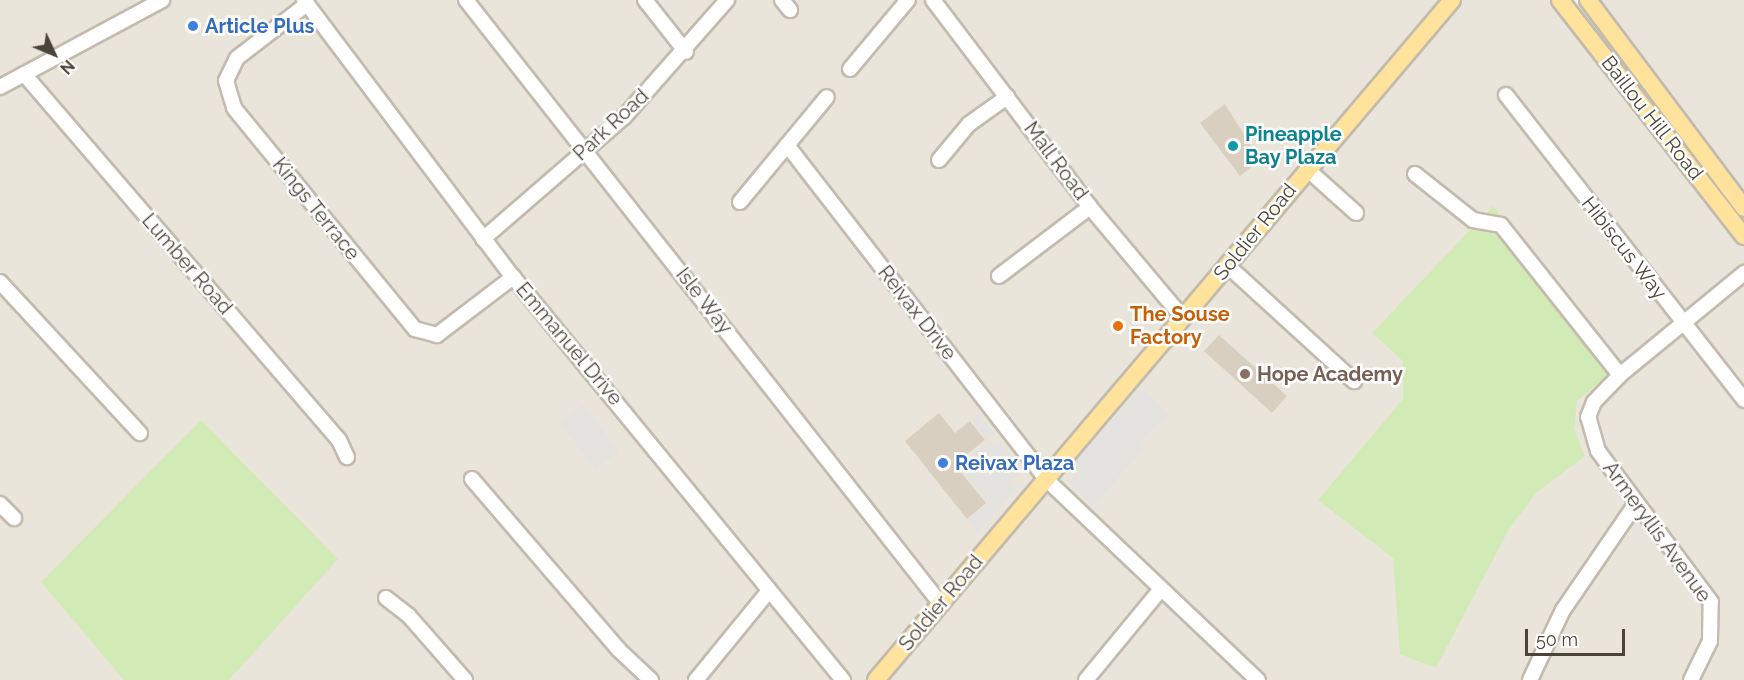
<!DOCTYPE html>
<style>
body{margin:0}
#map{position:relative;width:1744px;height:680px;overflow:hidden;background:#f6f3ec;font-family:Raleway,sans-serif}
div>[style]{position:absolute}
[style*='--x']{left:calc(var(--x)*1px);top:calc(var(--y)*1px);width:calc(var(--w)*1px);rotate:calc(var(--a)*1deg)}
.residential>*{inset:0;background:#eae5da}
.green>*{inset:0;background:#d2eab5}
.parking>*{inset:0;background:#e5e3e0}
.building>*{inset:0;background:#d8cfc1}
.roads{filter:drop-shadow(2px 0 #c2bbae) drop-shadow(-2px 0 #c2bbae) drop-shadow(0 2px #c2bbae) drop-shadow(0 -2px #c2bbae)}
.minor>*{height:14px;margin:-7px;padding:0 7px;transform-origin:7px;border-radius:7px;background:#fff}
.major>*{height:16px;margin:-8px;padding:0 8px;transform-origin:8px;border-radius:8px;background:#ffe39c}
.dots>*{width:16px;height:16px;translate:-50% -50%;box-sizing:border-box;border:3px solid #fff;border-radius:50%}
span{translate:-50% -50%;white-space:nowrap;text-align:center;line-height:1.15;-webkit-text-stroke:5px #fff;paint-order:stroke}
.shop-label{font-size:20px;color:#366cbe;font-weight:700}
.left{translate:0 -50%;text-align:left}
.street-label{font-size:20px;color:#4b4439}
.culture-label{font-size:20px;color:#0d838f;font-weight:700}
.food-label{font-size:20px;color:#c56008;font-weight:700}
.education-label{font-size:20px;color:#785e54;font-weight:700}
.north{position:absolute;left:24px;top:24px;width:60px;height:60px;-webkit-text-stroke:4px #fff;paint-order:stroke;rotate:134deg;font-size:16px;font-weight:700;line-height:24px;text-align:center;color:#4b4439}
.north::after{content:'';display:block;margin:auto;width:21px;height:27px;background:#4b4439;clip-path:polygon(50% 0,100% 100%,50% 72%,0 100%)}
.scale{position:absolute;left:1525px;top:629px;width:100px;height:27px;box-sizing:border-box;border:3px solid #4b4439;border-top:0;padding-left:8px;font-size:18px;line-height:21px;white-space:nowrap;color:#4b4439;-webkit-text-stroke:4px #fff;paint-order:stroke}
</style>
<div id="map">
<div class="residential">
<i style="clip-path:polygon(0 0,1557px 0,1744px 243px,1744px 680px,0 680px)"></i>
<i style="clip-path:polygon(1598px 0,1744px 0,1744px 190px)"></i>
</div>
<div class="green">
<i style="clip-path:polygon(1493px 206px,1617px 367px,1577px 401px,1574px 429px,1585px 456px,1536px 493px,1509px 529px,1436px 668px,1400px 654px,1393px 558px,1318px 500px,1403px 399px,1403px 361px,1372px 333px)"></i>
<i style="clip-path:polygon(201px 420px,338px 559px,229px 680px,124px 680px,41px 582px)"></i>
</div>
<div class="parking">
<i style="clip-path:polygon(1141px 387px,1170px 414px,1137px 443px,1144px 449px,1093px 506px,1068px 484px,1080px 471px,1072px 464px)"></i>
<i style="clip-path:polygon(583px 405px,619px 451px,596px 469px,559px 423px)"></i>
<i style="clip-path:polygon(979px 414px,994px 433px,988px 438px,995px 447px,1001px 442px,1024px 471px,1010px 482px,1016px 490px,978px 533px,968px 520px,988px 503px,963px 471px,970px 465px,965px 459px,988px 442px,971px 420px)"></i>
</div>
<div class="building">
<i style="clip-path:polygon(1225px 104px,1260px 160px,1240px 176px,1200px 123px)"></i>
<i style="clip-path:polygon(1219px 335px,1287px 396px,1272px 413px,1204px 351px)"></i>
<i style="clip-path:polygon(939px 413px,955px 433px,970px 421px,985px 440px,961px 459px,967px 466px,960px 471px,986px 503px,967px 519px,905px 441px)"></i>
</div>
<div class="roads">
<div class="minor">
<i style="--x:304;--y:0;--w:347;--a:53"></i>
<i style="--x:513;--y:277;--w:521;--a:50.69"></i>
<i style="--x:466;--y:0;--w:767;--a:51.83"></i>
<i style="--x:645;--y:0;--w:66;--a:51.7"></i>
<i style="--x:782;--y:0;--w:13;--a:51"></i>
<i style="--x:933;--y:0;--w:260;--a:52.8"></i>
<i style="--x:1090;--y:207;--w:145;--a:50"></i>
<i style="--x:307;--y:4;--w:88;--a:142.4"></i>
<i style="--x:237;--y:58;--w:25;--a:116"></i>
<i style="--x:226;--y:81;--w:28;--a:73"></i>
<i style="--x:234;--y:108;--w:286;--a:50.7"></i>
<i style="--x:415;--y:329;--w:23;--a:15"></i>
<i style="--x:437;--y:335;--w:96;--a:-37.3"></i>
<i style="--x:850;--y:69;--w:90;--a:-50"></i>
<i style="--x:24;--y:74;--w:483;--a:49.3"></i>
<i style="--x:339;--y:440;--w:19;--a:65"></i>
<i style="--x:0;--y:87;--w:184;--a:-28.2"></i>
<i style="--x:1506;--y:95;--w:387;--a:52"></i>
<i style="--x:787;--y:145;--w:424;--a:52.2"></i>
<i style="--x:1047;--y:480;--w:291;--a:43.5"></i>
<i style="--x:939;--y:160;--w:47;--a:-50.2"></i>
<i style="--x:969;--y:124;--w:47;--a:-35.4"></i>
<i style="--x:1307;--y:169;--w:66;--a:41.9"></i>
<i style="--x:1415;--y:174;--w:74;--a:38.4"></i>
<i style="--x:1473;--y:220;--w:28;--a:10"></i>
<i style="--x:1501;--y:225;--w:191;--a:51.6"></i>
<i style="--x:740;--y:202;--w:136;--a:-50.4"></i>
<i style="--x:483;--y:239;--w:186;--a:-40.9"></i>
<i style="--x:624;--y:117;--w:156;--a:-48.6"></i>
<i style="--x:1228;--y:266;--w:171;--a:42.4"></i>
<i style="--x:999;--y:276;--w:114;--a:-37.2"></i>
<i style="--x:0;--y:282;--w:206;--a:47.2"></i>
<i style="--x:472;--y:479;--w:225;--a:49.3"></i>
<i style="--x:619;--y:650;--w:44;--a:43.2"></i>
<i style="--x:0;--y:504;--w:20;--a:45"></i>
<i style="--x:386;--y:598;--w:29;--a:38"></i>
<i style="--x:409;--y:616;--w:85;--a:48.8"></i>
<i style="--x:696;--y:680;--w:114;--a:-50.7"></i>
<i style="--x:1086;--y:680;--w:118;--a:-50.5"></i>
<i style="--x:1530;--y:680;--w:77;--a:-64.8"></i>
<i style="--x:1563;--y:610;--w:127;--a:-55.6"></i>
<i style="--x:1691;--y:680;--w:43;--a:-64"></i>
<i style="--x:1710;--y:641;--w:39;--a:-89"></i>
<i style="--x:1711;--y:602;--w:189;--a:-126.8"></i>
<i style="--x:1598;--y:451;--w:35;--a:-106"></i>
<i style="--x:1588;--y:417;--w:16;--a:-68"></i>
<i style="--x:1594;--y:402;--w:37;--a:-46"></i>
<i style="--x:1620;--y:375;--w:161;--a:-39.4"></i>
</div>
<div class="major">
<i style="--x:1560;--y:0;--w:299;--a:52.1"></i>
<i style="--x:1588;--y:0;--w:260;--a:53.1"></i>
<i style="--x:876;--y:680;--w:891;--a:-49.73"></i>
</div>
</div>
<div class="dots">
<i style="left:193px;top:26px;background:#3f7fe0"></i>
<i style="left:1233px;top:146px;background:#0f9aa8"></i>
<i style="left:1118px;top:326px;background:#e8710a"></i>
<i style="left:1245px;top:374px;background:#8d6e63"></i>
<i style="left:943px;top:463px;background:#3f7fe0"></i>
</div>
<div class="shop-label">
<span class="left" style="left:205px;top:26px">Article Plus</span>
<span class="left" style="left:955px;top:463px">Reivax Plaza</span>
</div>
<div class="street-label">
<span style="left:1652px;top:118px;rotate:52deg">Baillou Hill Road</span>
<span style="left:611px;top:125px;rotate:-43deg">Park Road</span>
<span style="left:1056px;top:161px;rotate:53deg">Mall Road</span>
<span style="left:316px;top:209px;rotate:51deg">Kings Terrace</span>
<span style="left:1255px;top:232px;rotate:-51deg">Soldier Road</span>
<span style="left:1624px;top:248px;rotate:52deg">Hibiscus Way</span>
<span style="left:187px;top:264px;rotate:49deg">Lumber Road</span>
<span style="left:704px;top:301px;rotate:52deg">Isle Way</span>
<span style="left:917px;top:313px;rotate:52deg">Reivax Drive</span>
<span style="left:569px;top:344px;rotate:50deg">Emmanuel Drive</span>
<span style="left:1657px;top:532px;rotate:54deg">Armeryllis Avenue</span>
<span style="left:941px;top:603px;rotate:-50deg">Soldier Road</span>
</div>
<div class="culture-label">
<span class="left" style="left:1245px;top:146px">Pineapple<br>Bay Plaza</span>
</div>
<div class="food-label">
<span class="left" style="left:1130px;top:326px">The Souse<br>Factory</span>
</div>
<div class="education-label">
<span class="left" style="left:1257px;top:374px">Hope Academy</span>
</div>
<div class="north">N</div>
<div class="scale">50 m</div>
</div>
